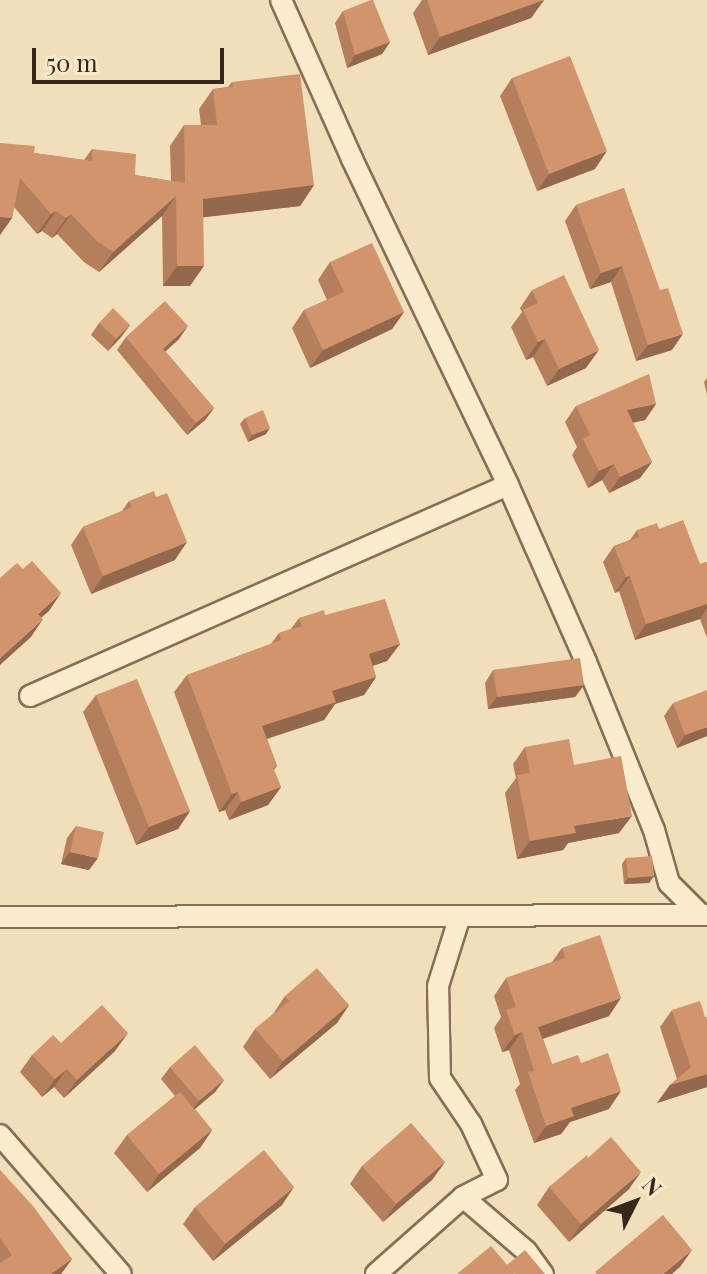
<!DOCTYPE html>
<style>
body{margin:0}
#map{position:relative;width:707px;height:1274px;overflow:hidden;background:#f1dfbb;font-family:"Playfair Display",serif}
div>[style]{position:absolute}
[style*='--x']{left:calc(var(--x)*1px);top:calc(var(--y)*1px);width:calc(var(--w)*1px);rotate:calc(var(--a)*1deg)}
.roads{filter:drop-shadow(2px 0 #896e54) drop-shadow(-2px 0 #896e54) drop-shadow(0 2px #896e54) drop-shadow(0 -2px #896e54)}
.minor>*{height:20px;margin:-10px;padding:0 10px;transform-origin:10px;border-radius:10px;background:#fbecce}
.wall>*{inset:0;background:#b57f5e}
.shaded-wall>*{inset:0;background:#93684c}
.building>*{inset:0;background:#d2946d}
span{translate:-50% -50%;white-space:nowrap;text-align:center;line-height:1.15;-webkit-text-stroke:6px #f8e9cb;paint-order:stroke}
.north{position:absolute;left:595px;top:1162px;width:80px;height:80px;-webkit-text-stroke:6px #f8e9cb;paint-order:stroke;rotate:48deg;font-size:22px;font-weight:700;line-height:32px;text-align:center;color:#37271a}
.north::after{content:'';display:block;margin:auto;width:28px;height:36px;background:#37271a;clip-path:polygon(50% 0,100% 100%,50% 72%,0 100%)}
.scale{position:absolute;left:32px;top:48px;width:192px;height:36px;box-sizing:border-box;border:4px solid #37271a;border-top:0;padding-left:10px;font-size:24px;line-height:28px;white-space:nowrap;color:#37271a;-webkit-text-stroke:6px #f8e9cb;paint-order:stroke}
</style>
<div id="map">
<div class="roads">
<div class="minor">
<i style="--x:281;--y:0;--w:174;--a:65.9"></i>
<i style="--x:352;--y:159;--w:361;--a:64.4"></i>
<i style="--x:508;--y:485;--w:193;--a:66.2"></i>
<i style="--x:586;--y:662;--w:181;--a:68"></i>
<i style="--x:654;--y:830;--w:55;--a:74.2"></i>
<i style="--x:669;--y:883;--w:45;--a:45"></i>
<i style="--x:30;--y:696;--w:522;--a:-23.82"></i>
<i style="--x:0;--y:917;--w:707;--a:-0.16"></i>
<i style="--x:0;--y:1135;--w:184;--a:49"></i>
<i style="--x:463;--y:1197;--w:83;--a:40.6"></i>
<i style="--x:526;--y:1251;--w:29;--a:54"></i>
<i style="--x:376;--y:1274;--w:116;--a:-41.5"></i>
<i style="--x:463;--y:1197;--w:38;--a:-27"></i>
<i style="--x:497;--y:1180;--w:62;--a:-114.9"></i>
<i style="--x:471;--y:1124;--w:55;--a:-124"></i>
<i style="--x:440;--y:1078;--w:92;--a:-91.2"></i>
<i style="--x:438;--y:986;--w:73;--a:-72.6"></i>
</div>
</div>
<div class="wall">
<i style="clip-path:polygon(422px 0,544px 0,531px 18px,428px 55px,413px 13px)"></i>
<i style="clip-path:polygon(343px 11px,390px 42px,382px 54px,347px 68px,335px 23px)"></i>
<i style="clip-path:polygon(512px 78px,595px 169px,537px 191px,500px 96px)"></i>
<i style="clip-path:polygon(232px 82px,314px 185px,300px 206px,203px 217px,190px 286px,163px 286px,162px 216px,99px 272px,84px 262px,57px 234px,52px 238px,42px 231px,37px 234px,14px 207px,12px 218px,0 235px,0 143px,34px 153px,84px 160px,92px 149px,135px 175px,171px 181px,170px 146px,184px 125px,201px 125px,199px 109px,213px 89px,228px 87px)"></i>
<i style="clip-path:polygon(624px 188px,672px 350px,636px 361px,611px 282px,590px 289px,565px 221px,576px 205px)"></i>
<i style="clip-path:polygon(330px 262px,404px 312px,392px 329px,310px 368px,292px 328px,304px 310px,327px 300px,318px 280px)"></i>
<i style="clip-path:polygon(532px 290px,586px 368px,547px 386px,533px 357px,526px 360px,511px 327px,522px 312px,520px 308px)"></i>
<i style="clip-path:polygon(99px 323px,130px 325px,121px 337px,108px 351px,91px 335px)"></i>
<i style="clip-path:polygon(126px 337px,179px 339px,165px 351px,214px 408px,205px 420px,187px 435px,117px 350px)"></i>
<i style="clip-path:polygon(707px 378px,707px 395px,704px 382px)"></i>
<i style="clip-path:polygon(656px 404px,645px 420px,633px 423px,652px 462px,640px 478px,609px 493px,602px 480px,588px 488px,572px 455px,577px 447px,565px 422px,576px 406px)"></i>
<i style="clip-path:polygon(245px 418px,266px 434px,248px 442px,240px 424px)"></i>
<i style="clip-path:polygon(129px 501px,175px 560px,91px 594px,71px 545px,83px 527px,122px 511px)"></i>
<i style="clip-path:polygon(659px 529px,700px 564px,707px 562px,707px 638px,700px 619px,635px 640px,619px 591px,615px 593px,603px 562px,614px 546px,630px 540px,637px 530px)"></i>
<i style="clip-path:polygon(325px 615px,400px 644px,387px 661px,373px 666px,376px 677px,364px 695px,335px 704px,324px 720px,267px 739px,277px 766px,274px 770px,281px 787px,268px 805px,229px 820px,225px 810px,219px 812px,174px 692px,187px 675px,271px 644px,279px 633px,291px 629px,299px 618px)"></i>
<i style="clip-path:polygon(493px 670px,584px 685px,575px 697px,488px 709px,485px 683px)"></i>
<i style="clip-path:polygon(96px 695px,190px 811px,178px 829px,136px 845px,83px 712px)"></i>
<i style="clip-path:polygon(673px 703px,707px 736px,677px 748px,664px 716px)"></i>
<i style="clip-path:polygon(525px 747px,574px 765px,619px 833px,568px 843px,563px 850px,517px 859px,505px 793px,516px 778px,513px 764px)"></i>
<i style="clip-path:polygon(76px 826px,89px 870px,61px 864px,67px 838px)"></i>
<i style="clip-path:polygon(626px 858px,654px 876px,649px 883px,624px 884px,622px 864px)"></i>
<i style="clip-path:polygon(562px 948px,609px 1016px,543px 1039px,552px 1064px,581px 1063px,609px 1109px,570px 1122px,561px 1134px,534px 1143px,515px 1090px,520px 1084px,509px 1050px,502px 1052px,494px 1028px,501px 1017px,494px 996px,506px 978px,552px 962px)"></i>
<i style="clip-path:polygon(285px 996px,349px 1005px,337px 1023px,270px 1079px,243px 1047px,255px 1029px,273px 1014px)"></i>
<i style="clip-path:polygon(672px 1010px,707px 1087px,657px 1103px,670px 1085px,677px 1079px,660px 1027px)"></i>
<i style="clip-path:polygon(61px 1043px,115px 1051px,64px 1098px,54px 1087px,42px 1097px,20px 1072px,32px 1055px)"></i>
<i style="clip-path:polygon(170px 1067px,224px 1080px,215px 1092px,195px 1109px,212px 1130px,200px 1148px,147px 1192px,114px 1153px,127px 1135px,175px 1096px,161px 1079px)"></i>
<i style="clip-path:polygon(588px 1158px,629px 1189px,569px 1242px,537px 1205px,549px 1187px)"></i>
<i style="clip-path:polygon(445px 1162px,432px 1180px,383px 1222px,350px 1184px,362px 1166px)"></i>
<i style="clip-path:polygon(0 1170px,72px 1259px,61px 1274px,0 1274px)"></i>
<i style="clip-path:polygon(282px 1205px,213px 1261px,183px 1224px,195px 1207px)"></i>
</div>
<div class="shaded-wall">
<i style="clip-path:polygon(544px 0,531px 18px,428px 55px,440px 37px)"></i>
<i style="clip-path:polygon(390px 42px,382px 54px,347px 68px,355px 55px)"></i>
<i style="clip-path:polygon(607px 151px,595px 169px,537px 191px,549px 174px)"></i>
<i style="clip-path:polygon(314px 185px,300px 206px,189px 219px,203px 199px)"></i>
<i style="clip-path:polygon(176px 196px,162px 216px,99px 272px,113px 252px)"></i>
<i style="clip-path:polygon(56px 211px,42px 231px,37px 234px,51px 214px)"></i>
<i style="clip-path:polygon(71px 214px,57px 234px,52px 238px,66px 218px)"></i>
<i style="clip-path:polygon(0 217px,12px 218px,0 235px)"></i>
<i style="clip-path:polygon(177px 266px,204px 266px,190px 286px,163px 286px)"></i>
<i style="clip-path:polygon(622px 266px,611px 282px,590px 289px,601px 273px)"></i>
<i style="clip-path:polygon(404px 312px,392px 329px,310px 368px,323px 350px)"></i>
<i style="clip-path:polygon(130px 325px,121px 337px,108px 351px,116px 339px)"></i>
<i style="clip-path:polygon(188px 326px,179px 339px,155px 361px,163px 349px)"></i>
<i style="clip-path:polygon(683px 334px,672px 350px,636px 361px,648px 345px)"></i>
<i style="clip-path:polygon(545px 339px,533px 357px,526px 360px,538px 342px)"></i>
<i style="clip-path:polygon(599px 350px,586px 368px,547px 386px,559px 369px)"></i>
<i style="clip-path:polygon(656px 404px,645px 420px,616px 426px,627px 410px)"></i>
<i style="clip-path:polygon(214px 408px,205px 420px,187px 435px,196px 423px)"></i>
<i style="clip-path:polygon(270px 428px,266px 434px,248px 442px,252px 435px)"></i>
<i style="clip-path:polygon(652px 462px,640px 478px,609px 493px,620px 477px)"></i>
<i style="clip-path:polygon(614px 464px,602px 480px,588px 488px,599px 471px)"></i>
<i style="clip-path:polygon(187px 542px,175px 560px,91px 594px,103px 576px)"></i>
<i style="clip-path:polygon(630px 576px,619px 591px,615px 593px,626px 577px)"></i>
<i style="clip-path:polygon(61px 593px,49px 611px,26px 631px,38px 614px)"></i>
<i style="clip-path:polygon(707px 604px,707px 608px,700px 619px,635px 640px,646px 624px)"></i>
<i style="clip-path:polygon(43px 619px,31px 637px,0 665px,0 658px)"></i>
<i style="clip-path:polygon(400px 644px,387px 661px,356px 671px,369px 654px)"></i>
<i style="clip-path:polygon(376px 677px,364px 695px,335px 704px,324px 720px,250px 744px,262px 726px,332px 691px)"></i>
<i style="clip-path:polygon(584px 685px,575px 697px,488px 709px,497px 697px)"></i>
<i style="clip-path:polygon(707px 727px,707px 736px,677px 748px,685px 735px)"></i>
<i style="clip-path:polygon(281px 787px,268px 805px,229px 820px,241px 802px)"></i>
<i style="clip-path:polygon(238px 792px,225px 810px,219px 812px,232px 794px)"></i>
<i style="clip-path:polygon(190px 811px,178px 829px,136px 845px,149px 827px)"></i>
<i style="clip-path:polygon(632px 816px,619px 833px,568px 843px,563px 850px,517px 859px,530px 841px,574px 826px)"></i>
<i style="clip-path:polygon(70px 852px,98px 858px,89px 870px,61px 864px)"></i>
<i style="clip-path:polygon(654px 876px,649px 883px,624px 884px,628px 878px)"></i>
<i style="clip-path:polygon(621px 998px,609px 1016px,526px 1044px,538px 1027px)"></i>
<i style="clip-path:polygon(349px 1005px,337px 1023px,270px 1079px,283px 1061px)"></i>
<i style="clip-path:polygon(522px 1032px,509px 1050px,502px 1052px,515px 1035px)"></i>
<i style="clip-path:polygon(128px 1033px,115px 1051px,64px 1098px,77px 1080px)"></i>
<i style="clip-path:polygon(67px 1069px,54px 1087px,42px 1097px,55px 1079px)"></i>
<i style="clip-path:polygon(707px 1074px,707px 1087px,657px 1103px,670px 1085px)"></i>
<i style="clip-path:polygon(224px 1080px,215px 1092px,190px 1113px,199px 1101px)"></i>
<i style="clip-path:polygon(621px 1091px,609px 1109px,570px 1122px,561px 1134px,534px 1143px,546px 1126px,571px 1108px)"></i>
<i style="clip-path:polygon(212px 1130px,200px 1148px,147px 1192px,159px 1174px)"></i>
<i style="clip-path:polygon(445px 1162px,432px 1180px,383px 1222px,396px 1204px)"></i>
<i style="clip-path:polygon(641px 1172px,629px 1189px,569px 1242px,581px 1224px)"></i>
<i style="clip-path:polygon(294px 1187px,282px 1205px,213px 1261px,225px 1244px)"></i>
<i style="clip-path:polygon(692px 1250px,680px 1267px,672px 1274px,663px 1274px)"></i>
<i style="clip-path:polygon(72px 1259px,61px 1274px,51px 1274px)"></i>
</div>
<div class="building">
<i style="clip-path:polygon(371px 0,373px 0,390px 42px,355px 55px,343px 11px)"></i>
<i style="clip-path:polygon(427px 0,544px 0,440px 37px)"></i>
<i style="clip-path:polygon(570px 56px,607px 151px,549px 174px,512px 78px)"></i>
<i style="clip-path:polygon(300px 74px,314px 185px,203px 199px,204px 266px,177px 266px,176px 196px,113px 252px,98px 242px,71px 214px,66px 218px,56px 211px,51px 214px,20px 178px,12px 218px,0 217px,0 143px,35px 146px,34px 153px,92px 161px,92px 149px,136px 154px,135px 175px,185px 183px,184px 125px,217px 125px,213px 89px,233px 87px,232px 82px)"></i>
<i style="clip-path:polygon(624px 188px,660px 290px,668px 288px,683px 334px,648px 345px,622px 266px,601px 273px,576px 205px)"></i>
<i style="clip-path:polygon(372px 243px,404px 312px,323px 350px,304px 310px,344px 292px,330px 262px)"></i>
<i style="clip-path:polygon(564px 275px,599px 350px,559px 369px,545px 339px,538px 342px,523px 310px,538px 303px,532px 290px)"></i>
<i style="clip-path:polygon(165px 301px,188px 326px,163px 349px,214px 408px,196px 423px,126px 337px)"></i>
<i style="clip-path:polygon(113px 308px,130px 325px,116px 339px,99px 323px)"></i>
<i style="clip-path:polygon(649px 374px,656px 404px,627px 410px,652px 462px,620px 477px,614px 464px,599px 471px,583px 439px,590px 435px,576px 406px)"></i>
<i style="clip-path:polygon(263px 410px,270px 428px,252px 435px,245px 418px)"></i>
<i style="clip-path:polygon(154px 491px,156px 497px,167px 493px,187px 542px,103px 576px,83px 527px,132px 507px,129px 501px)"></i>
<i style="clip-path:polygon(683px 520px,700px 564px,707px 562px,707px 604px,646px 624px,630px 576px,626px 577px,614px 546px,639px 537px,637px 530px,657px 523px,659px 529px)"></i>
<i style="clip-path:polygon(32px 561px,61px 593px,38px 614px,43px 619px,0 658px,0 578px,17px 563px,23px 569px)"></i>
<i style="clip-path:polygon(385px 599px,400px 644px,369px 654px,376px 677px,332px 691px,336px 702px,262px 726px,277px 766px,273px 768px,281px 787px,241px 802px,238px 792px,232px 794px,187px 675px,281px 640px,279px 633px,302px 626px,299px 618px,324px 610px,325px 615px)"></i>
<i style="clip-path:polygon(580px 658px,584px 685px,497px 697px,493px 670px)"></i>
<i style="clip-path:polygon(137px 679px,190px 811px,149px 827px,96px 695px)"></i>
<i style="clip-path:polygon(707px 690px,707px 727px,685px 735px,673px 703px)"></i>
<i style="clip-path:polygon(569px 739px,574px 765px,621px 756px,632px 816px,574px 826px,576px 833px,530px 841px,517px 775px,530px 773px,525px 747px)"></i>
<i style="clip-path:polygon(76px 826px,104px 832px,98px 858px,70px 852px)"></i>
<i style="clip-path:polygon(652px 856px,654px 876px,628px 878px,626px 858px)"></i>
<i style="clip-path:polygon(600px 935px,621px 998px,538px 1027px,552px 1064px,578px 1055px,581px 1063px,608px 1053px,621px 1091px,571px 1108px,574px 1116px,546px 1126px,528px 1072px,534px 1071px,522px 1032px,515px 1035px,506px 1010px,516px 1007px,506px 978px,565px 958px,562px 948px)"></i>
<i style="clip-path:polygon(317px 968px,349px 1005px,283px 1061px,255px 1029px,289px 1001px,285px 996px)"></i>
<i style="clip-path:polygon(700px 1001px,705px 1017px,707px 1017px,707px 1074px,670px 1085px,691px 1067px,672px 1010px)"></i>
<i style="clip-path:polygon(102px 1005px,128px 1033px,77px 1080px,67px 1069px,55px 1079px,32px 1055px,53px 1035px,61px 1043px)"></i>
<i style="clip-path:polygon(195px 1045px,224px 1080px,199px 1101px,170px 1067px)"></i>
<i style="clip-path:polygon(180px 1092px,212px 1130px,159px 1174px,127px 1135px)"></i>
<i style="clip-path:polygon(411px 1123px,445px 1162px,396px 1204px,362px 1166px)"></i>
<i style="clip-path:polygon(611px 1137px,641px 1172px,581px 1224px,549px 1187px,587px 1155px,588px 1158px)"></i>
<i style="clip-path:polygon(264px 1150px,294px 1187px,225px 1244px,195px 1207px)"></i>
<i style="clip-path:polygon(0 1170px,33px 1206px,72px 1259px,51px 1274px,0 1274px,0 1263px,12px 1255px,0 1238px)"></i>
<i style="clip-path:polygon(663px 1215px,692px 1250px,663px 1274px,597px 1274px,595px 1272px)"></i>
<i style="clip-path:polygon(491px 1246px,515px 1274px,457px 1274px)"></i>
<i style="clip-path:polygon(525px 1250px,545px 1274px,515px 1274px,507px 1265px)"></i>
</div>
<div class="north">N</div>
<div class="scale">50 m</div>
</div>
